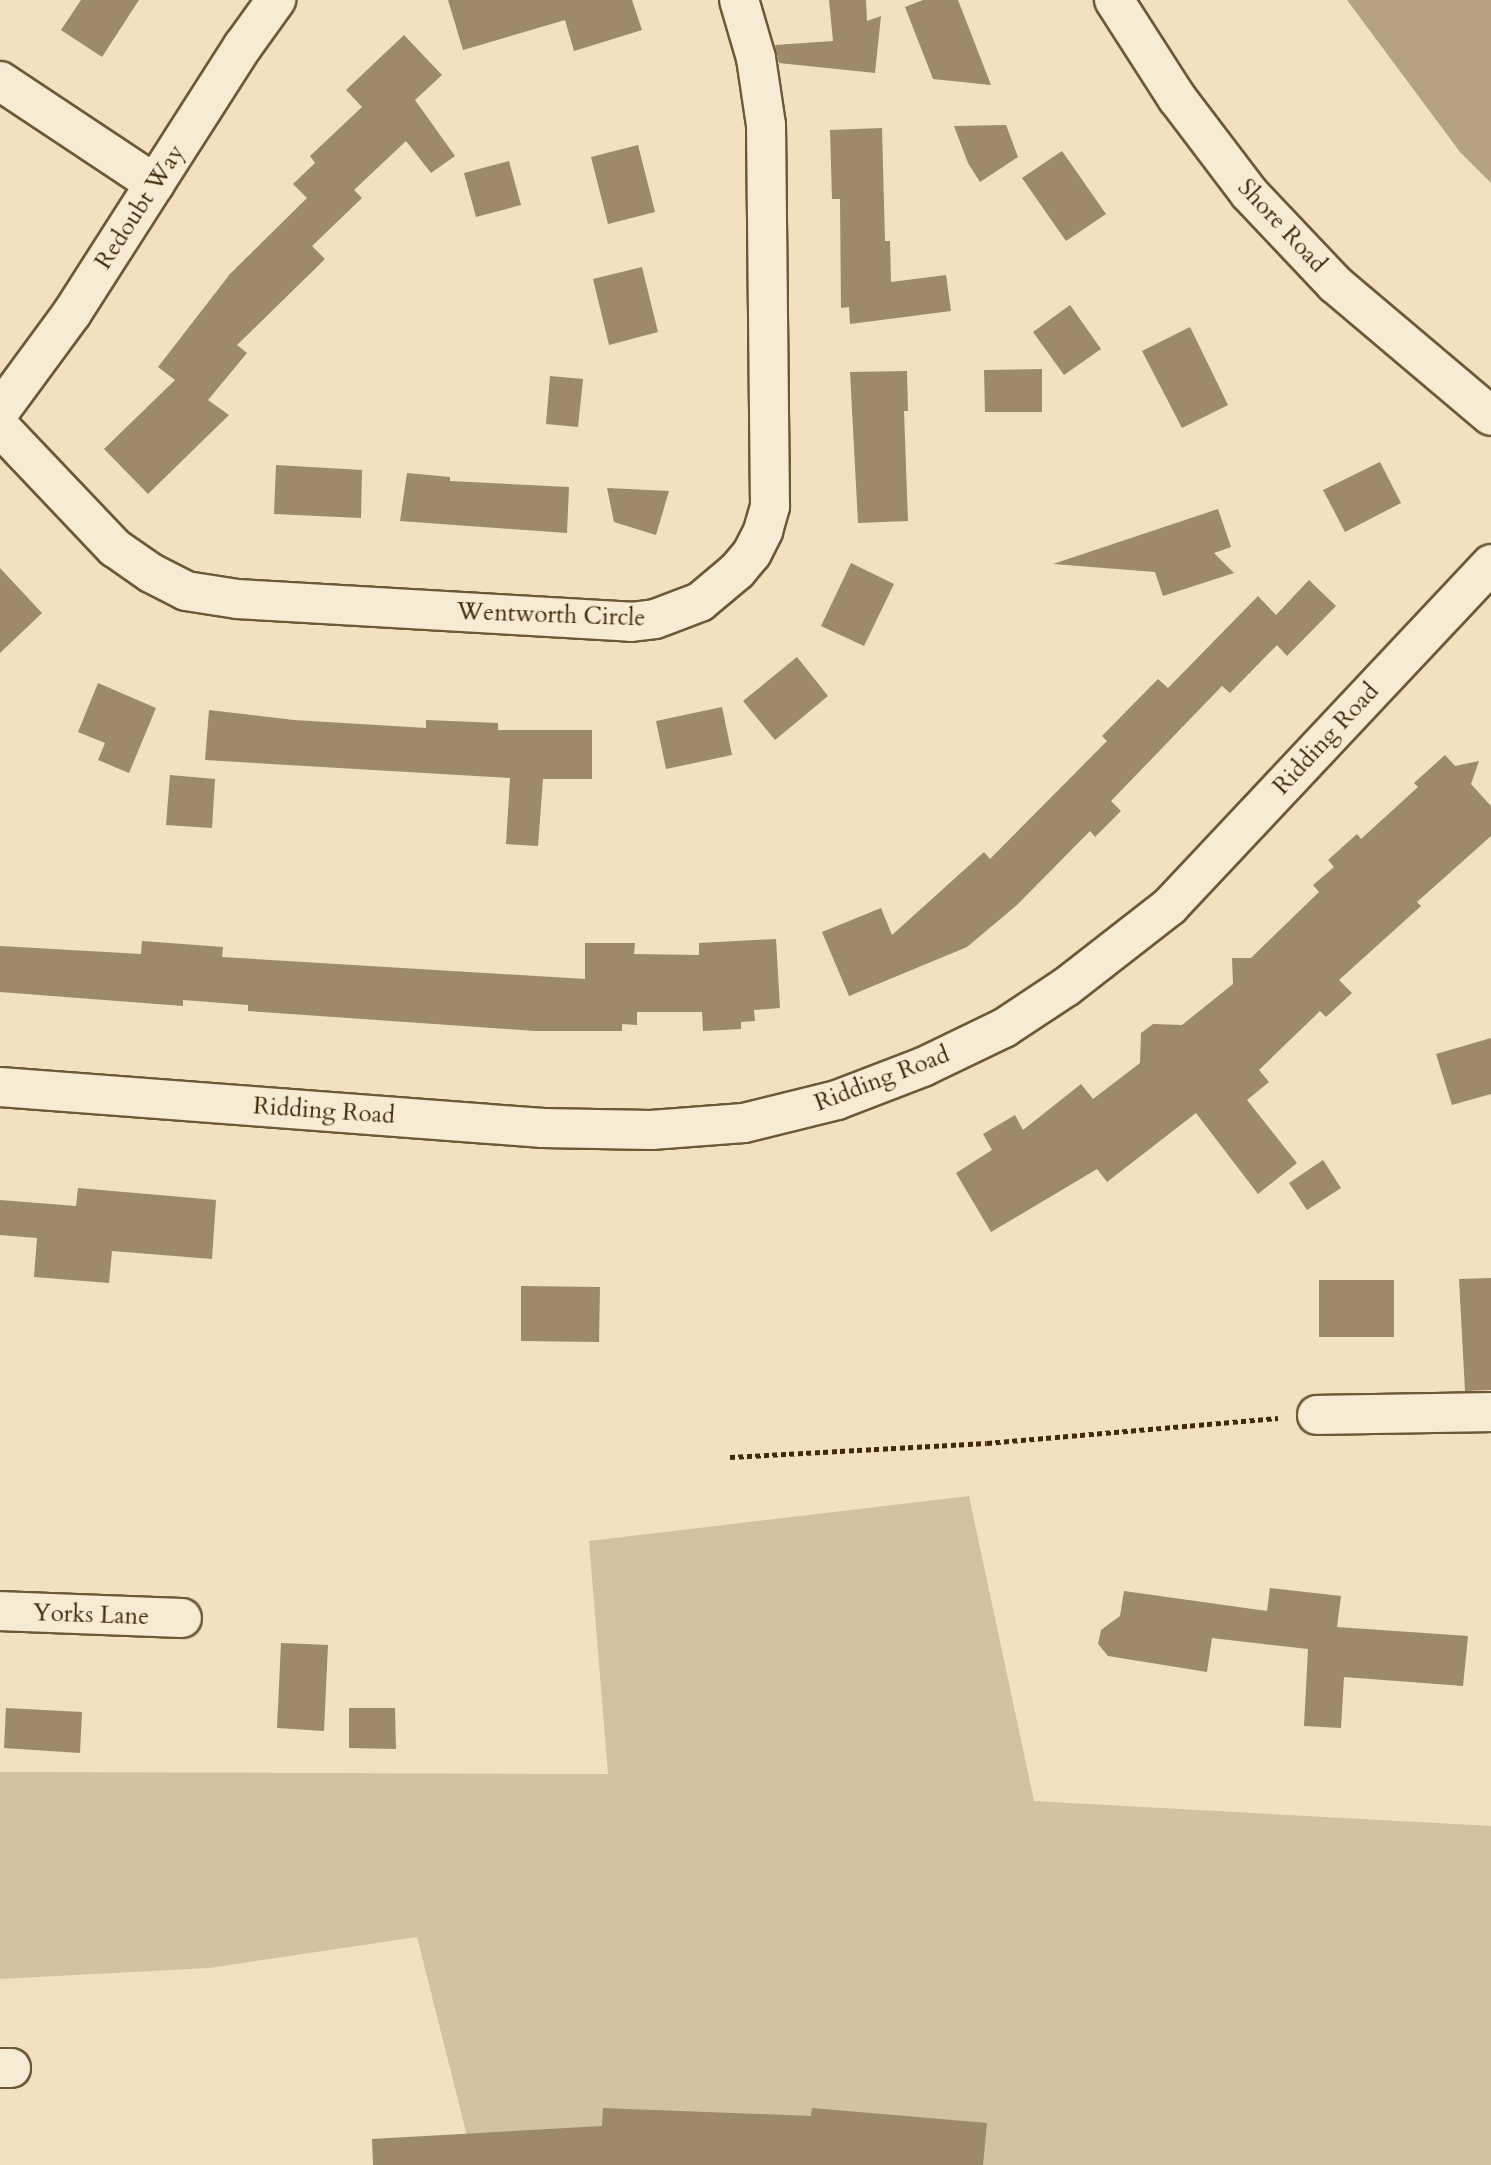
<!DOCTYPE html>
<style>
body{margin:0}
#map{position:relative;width:1491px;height:2165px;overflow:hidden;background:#f2e0bf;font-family:Cardo,serif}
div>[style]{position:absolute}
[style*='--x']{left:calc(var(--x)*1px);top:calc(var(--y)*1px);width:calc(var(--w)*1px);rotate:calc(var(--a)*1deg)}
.green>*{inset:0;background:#d4c1a0}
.water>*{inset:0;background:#b6a281}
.building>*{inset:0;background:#9e8968}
.path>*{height:4.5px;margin-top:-2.25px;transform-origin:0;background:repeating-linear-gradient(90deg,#422a09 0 5px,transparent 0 8.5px)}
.roads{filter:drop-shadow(2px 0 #6e5836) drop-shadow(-2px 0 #6e5836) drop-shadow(0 2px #6e5836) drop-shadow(0 -2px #6e5836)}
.minor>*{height:38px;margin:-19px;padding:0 19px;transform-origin:19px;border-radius:19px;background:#f7ebd5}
.tertiary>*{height:38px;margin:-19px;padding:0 19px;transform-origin:19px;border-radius:19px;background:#f7ebd5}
span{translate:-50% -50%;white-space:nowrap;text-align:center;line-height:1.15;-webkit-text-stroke:5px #f7ebd5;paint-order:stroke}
.street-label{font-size:24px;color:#422a09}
</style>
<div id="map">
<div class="green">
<i style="clip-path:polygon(969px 1496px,1034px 1801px,1491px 1826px,1491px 2165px,640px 2165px,472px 2156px,417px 1937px,209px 1968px,0 1979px,0 1772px,608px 1774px,589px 1541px)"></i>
</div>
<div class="water">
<i style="clip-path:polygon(1347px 0,1491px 0,1491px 183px,1460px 152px)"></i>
</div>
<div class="building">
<i style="clip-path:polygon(81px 0,139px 0,102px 57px,61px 30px)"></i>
<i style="clip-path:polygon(448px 0,632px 0,642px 30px,574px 51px,565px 20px,463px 50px)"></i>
<i style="clip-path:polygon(829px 0,866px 0,867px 21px,881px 16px,875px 73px,779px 63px,775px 45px,833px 41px)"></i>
<i style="clip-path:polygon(923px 0,958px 0,991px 85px,933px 79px,905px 7px)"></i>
<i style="clip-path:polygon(404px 35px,442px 75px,415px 100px,455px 156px,431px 173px,406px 141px,354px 190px,362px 198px,312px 246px,325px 259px,237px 345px,247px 353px,208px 400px,229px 415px,148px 494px,104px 449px,175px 380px,158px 367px,230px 274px,307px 198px,293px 184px,315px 163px,310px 156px,362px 107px,346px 90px)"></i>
<i style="clip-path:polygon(1006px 125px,1018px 157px,980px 182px,968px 163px,954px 126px)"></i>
<i style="clip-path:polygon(882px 128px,885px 241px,890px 241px,891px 282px,946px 275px,951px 311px,850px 324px,849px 307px,841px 308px,840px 199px,832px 199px,830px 130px)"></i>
<i style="clip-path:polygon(638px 145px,655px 212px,608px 224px,591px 157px)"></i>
<i style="clip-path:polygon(1062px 151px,1106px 214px,1066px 241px,1022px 178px)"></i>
<i style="clip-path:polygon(509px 161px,521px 205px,476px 217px,464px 173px)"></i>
<i style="clip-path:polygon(642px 267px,658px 332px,609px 345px,593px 279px)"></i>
<i style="clip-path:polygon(1070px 305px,1101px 349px,1064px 375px,1033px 332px)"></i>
<i style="clip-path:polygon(1190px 327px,1228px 405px,1182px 428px,1142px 351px)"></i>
<i style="clip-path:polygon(1042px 369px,1042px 412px,985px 412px,984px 370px)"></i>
<i style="clip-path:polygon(907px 371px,908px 411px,904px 411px,908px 521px,858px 523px,850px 372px)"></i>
<i style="clip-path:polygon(550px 376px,583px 379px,578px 427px,546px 424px)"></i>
<i style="clip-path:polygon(1380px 462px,1401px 503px,1345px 532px,1323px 490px)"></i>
<i style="clip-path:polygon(276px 465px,362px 470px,361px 518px,274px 514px)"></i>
<i style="clip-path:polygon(407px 473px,450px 477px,450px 481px,569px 487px,567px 533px,400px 521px)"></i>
<i style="clip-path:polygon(607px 488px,669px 491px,656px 535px,614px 522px)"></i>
<i style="clip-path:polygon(1218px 509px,1231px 547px,1214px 553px,1234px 573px,1163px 596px,1155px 572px,1053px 564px)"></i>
<i style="clip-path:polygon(851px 563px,894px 584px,864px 646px,821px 626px)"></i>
<i style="clip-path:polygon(0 568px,42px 613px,0 653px)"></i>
<i style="clip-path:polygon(1309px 580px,1336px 606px,1287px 656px,1277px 645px,1230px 693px,1222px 686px,1111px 801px,1121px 811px,1095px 837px,1090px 831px,1017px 905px,967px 947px,849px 996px,822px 932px,881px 908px,892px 935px,984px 852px,990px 859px,1107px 741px,1102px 736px,1158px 679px,1168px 688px,1258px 596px,1276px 615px)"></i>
<i style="clip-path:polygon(797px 657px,828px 696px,775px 740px,743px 701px)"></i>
<i style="clip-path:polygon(98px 683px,156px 708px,129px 773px,98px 760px,105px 743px,78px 732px)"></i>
<i style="clip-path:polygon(722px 707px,732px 755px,666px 769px,656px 721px)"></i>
<i style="clip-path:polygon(209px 710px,294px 720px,426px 728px,426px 720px,498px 723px,498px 730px,592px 730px,592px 779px,543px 779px,538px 846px,506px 844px,510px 778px,205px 760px)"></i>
<i style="clip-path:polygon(1445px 755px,1455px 766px,1479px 761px,1471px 784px,1491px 806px,1491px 836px,1417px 902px,1421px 906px,1339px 980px,1352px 993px,1326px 1017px,1320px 1011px,1259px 1070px,1269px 1082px,1247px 1100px,1297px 1163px,1258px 1194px,1196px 1113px,1107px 1182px,1097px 1169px,991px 1232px,956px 1173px,992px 1150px,983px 1134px,1015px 1115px,1023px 1130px,1081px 1084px,1093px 1099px,1140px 1063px,1141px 1033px,1153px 1024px,1182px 1025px,1233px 984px,1232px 958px,1251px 958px,1319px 892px,1313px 885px,1334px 867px,1328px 860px,1357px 834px,1361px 839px,1418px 787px,1414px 783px)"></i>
<i style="clip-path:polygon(170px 775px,215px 779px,212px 828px,166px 825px)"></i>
<i style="clip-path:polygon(776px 939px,780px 1008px,754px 1010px,755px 1021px,741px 1022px,741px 1029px,703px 1031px,702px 1012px,637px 1012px,637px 1025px,622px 1024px,622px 1031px,535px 1031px,248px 1011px,248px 1005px,183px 1000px,183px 1006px,0 992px,0 946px,141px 954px,142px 941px,223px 947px,222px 957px,585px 979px,585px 943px,635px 943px,634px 954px,699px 955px,699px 943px)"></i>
<i style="clip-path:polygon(1491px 1038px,1491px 1094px,1452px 1105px,1436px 1054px)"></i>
<i style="clip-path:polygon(1323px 1160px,1341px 1188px,1307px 1210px,1289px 1183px)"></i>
<i style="clip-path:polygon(78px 1188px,216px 1200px,212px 1259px,112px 1251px,109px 1283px,34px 1277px,37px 1238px,0 1235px,0 1200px,76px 1206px)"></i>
<i style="clip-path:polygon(1491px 1278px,1491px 1390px,1465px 1391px,1459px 1279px)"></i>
<i style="clip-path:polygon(1319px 1280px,1394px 1280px,1394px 1337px,1319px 1337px)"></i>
<i style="clip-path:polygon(521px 1286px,600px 1287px,599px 1342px,521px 1341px)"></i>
<i style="clip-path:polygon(1270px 1588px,1341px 1596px,1337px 1627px,1468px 1636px,1463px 1686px,1344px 1677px,1341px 1728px,1304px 1726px,1308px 1649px,1212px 1638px,1207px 1672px,1108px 1656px,1098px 1644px,1101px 1630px,1120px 1616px,1124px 1591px,1267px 1611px)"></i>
<i style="clip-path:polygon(281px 1643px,328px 1645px,324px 1731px,277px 1728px)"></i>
<i style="clip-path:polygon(6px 1708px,82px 1712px,80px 1753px,4px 1748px)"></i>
<i style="clip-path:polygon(349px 1708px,395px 1708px,396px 1749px,349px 1748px)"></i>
<i style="clip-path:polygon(603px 2108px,811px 2116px,812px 2108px,987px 2123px,983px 2165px,373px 2165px,372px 2139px,602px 2126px)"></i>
</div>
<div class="path">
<i style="--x:730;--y:1457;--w:257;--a:-3.1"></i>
<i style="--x:987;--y:1443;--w:292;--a:-4.9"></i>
</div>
<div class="roads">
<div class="minor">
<i style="--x:0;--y:81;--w:186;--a:33.6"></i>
<i style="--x:0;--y:411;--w:122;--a:-53.7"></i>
<i style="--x:72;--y:313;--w:317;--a:-57.4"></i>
<i style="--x:243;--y:46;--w:57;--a:-54.3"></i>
<i style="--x:0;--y:427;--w:167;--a:46.5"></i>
<i style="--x:115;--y:548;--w:44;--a:34.8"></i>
<i style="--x:151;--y:573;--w:39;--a:27"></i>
<i style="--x:186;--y:591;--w:52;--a:8.9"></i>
<i style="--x:237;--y:599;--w:395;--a:3.3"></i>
<i style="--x:631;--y:622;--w:24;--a:-7"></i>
<i style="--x:655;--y:619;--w:48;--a:-20.7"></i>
<i style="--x:700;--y:602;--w:48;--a:-40"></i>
<i style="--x:737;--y:571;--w:23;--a:-50"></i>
<i style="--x:752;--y:553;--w:25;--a:-63"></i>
<i style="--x:763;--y:531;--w:26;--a:-74"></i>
<i style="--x:770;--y:506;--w:381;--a:-90.6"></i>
<i style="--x:766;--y:125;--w:68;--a:-98.5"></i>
<i style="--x:756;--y:58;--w:60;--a:-106.3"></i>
<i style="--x:0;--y:1087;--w:545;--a:4.32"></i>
<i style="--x:543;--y:1128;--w:108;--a:1.1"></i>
<i style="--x:651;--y:1130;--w:93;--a:-4.3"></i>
<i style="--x:744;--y:1123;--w:96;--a:-13.9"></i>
<i style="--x:837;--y:1100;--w:92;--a:-21"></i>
<i style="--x:923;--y:1067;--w:90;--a:-25.7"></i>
<i style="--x:1004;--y:1028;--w:74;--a:-33.5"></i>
<i style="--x:1066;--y:987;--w:132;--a:-37.9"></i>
<i style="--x:1170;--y:906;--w:469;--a:-46.8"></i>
<i style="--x:1317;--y:1415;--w:174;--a:-1"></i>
<i style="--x:0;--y:1611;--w:182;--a:2.2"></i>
<i style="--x:0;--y:2068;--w:11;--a:0"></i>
</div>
<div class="tertiary">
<i style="--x:1114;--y:0;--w:117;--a:57.3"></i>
<i style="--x:1177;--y:98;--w:119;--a:52.8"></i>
<i style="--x:1249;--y:193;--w:125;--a:46.6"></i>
<i style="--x:1335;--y:284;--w:204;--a:40.2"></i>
</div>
</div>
<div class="street-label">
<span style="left:140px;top:207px;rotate:-57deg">Redoubt Way</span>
<span style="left:1282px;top:226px;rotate:47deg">Shore Road</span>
<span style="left:551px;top:615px;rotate:2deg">Wentworth Circle</span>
<span style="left:1326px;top:739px;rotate:-47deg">Ridding Road</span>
<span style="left:882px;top:1079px;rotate:-21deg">Ridding Road</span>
<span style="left:324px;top:1111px;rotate:4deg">Ridding Road</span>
<span style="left:91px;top:1615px;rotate:2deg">Yorks Lane</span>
</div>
</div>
